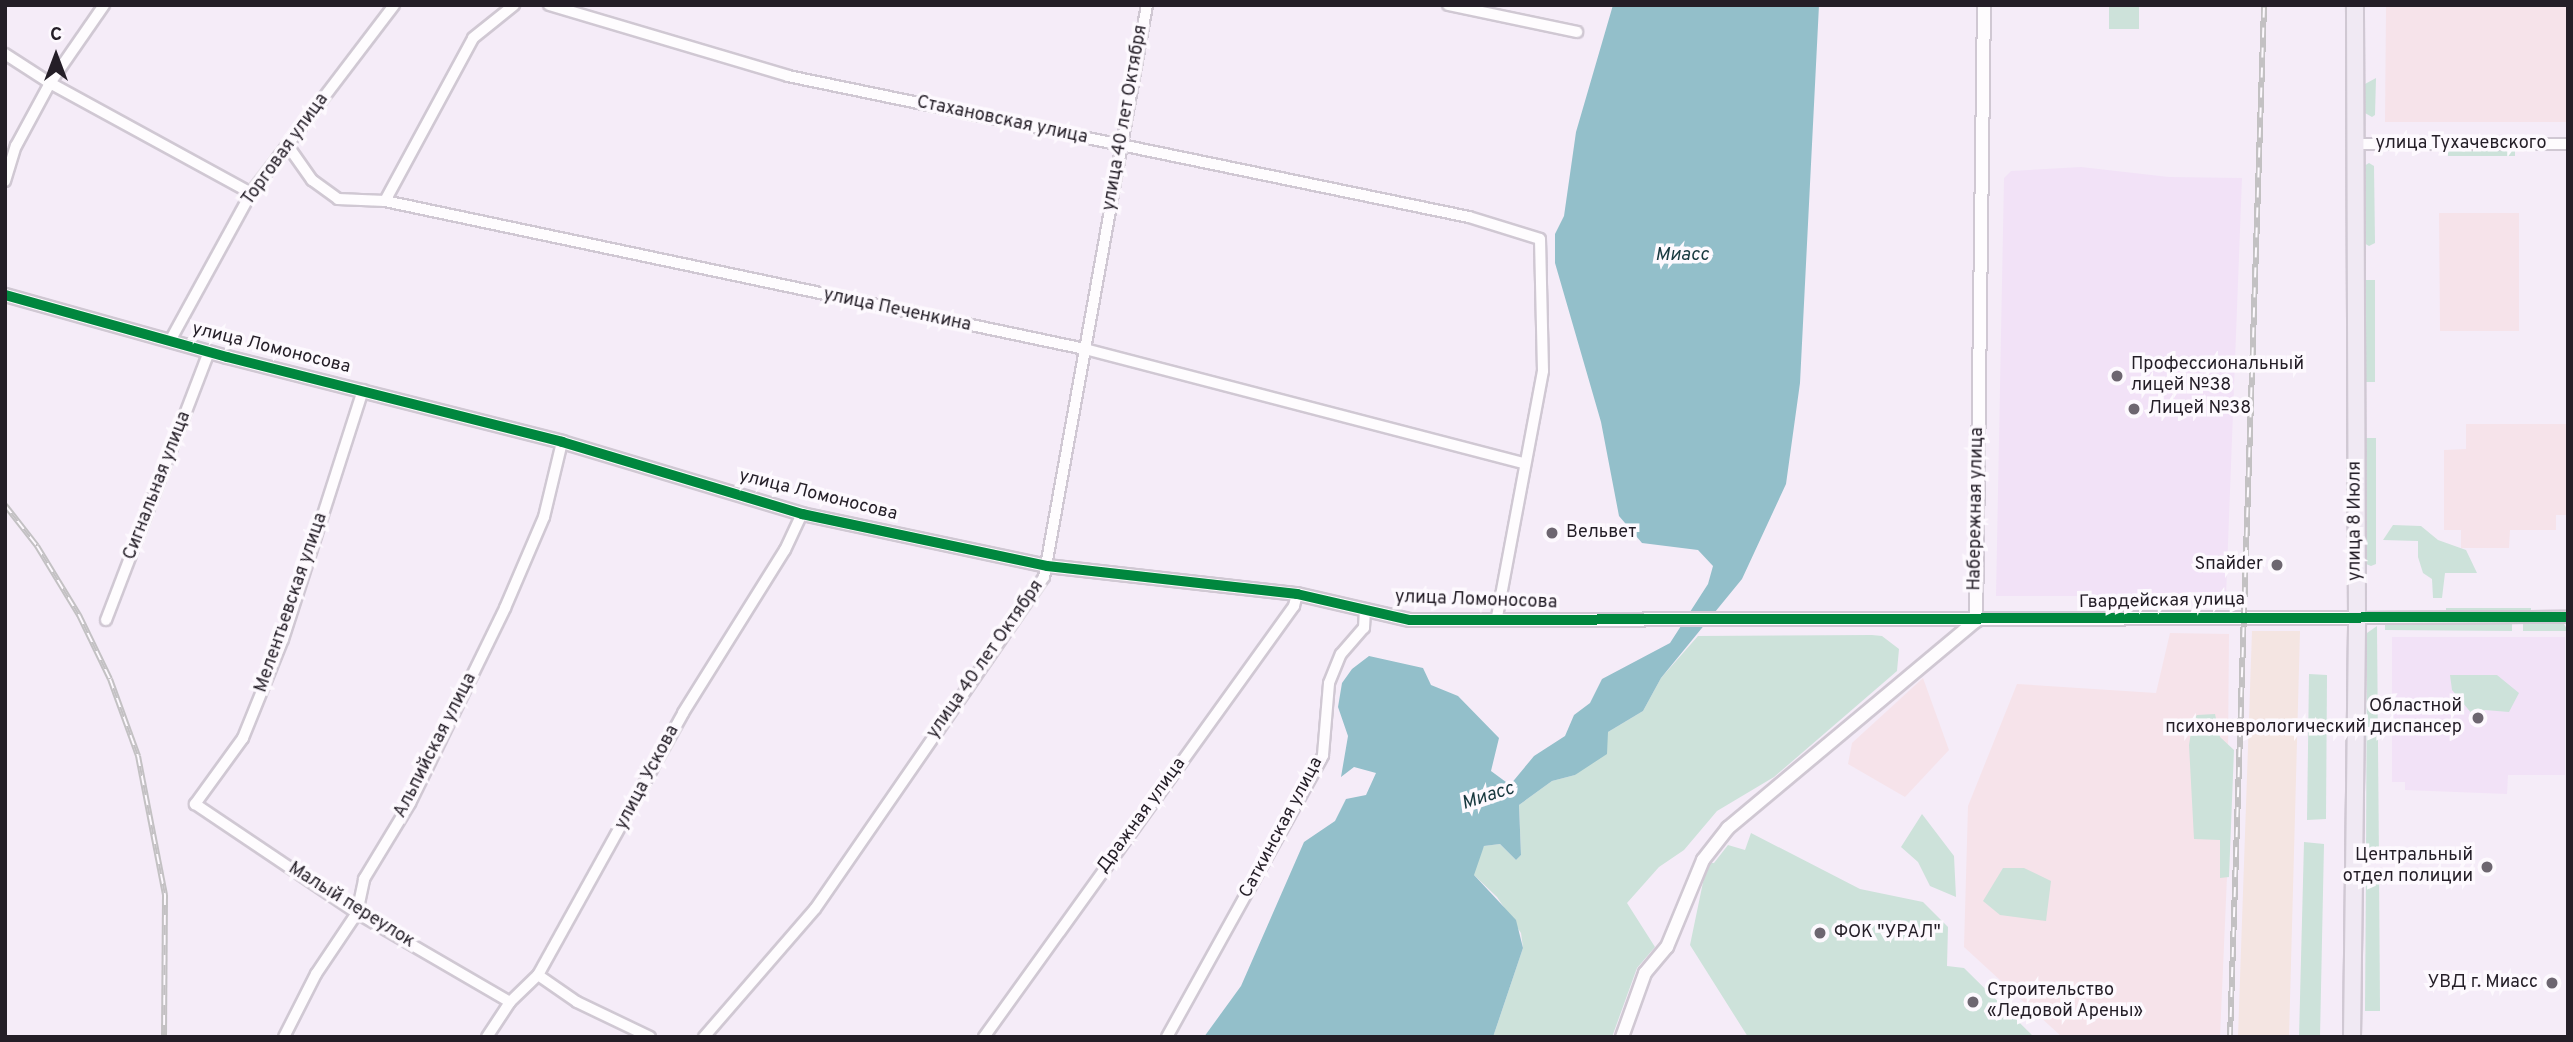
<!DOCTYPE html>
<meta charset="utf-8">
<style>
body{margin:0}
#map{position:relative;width:2573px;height:1042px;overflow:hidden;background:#f5ecf8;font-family:Overpass,sans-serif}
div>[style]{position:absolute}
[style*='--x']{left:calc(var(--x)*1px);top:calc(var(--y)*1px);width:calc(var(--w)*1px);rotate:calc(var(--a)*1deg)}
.commercial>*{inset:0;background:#f6e3ea}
.industrial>*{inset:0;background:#f4e5e2}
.built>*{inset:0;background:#f2e2f7}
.green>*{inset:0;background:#cde2da}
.water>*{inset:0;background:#93bfca}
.roads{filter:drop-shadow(2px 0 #d0c8d3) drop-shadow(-2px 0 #d0c8d3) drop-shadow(0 2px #d0c8d3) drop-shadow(0 -2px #d0c8d3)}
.minor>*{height:10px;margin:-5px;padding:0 5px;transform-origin:5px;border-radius:5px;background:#fefcfe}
.tertiary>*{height:12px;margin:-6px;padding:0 6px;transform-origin:6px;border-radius:6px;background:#fefcfe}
.primary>*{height:16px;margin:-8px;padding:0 8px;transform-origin:8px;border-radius:8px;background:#f0e9f3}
.rail>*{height:6px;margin-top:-3px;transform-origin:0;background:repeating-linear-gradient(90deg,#fdf9fe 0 10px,#c3c1c3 0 20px);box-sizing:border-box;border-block:2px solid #c3c1c3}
.cycleway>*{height:10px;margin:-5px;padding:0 5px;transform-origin:5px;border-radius:5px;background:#00873e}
.dots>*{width:19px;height:19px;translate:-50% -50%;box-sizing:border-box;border:4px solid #fdf9fe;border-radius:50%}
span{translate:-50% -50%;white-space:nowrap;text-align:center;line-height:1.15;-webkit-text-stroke:7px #fdf9fe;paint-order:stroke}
.street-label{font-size:18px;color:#241e27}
.poi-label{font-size:18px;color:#241e27}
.left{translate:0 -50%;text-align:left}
.right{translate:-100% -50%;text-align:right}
.water-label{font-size:19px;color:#17383e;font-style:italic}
.frame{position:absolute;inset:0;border:7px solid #241e27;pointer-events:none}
.north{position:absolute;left:21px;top:21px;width:70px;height:70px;-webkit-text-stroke:5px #fdf9fe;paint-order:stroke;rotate:0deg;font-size:19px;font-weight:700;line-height:28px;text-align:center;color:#241e27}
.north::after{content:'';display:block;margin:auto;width:24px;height:32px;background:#241e27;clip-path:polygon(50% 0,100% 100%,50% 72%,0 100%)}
</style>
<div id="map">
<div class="commercial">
<i style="clip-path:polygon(2386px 5px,2568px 5px,2568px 122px,2385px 122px)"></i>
<i style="clip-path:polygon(2439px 213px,2519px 213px,2519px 331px,2440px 331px)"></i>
<i style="clip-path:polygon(2466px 424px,2567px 424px,2567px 515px,2556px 515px,2556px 530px,2510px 530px,2509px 548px,2461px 548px,2461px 530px,2444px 530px,2444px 450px,2466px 449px)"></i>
<i style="clip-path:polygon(2170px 633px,2229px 634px,2227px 877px,2220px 1037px,2062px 1037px,1964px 947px,1968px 806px,2017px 684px,2156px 693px)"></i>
<i style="clip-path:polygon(1923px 678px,1949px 750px,1905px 797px,1848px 764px,1852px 743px)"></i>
</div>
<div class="industrial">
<i style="clip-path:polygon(2252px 631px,2300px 631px,2289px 1037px,2238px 1037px)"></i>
</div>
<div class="built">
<i style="clip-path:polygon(2081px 167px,2169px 177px,2242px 178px,2226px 596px,1996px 596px,2004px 178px,2011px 171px)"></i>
<i style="clip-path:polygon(2392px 637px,2565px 637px,2565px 775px,2508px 775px,2507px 794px,2405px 790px,2405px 782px,2392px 782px)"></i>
</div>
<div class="green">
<i style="clip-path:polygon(2109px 5px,2139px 5px,2139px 29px,2109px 29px)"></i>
<i style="clip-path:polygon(2376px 78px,2375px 115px,2372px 117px,2365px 113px,2365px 84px)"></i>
<i style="clip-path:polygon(2448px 149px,2515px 149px,2515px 156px,2448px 156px)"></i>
<i style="clip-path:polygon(2369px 163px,2374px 166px,2375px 243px,2369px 246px,2364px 243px,2364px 166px)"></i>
<i style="clip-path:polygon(2375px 280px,2375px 382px,2365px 382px,2365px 280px)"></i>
<i style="clip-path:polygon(2366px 438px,2376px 438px,2376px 564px,2371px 566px,2366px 564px)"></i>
<i style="clip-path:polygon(2393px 525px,2421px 526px,2438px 540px,2466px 550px,2477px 573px,2445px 573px,2442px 598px,2433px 598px,2432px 579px,2423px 573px,2418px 557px,2418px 541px,2383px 540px)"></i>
<i style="clip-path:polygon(2446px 608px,2531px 608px,2531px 614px,2446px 614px)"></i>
<i style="clip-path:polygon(2385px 624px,2512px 624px,2512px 631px,2385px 630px)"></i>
<i style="clip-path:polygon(2523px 624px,2564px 624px,2568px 631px,2523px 631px)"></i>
<i style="clip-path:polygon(2377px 626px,2379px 860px,2366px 860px,2367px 633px)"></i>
<i style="clip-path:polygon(1872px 635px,1882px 636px,1899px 649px,1897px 671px,1774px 777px,1717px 811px,1684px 850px,1659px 867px,1627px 903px,1655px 947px,1637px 968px,1612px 1037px,1493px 1037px,1523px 948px,1521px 933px,1497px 897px,1474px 875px,1474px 865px,1484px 846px,1500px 844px,1516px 860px,1521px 855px,1519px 805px,1552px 781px,1575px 775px,1608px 732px,1643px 711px,1661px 678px,1698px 636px)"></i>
<i style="clip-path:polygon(2309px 674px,2327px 675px,2326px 819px,2307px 820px)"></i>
<i style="clip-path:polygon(2450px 675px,2497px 675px,2519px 693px,2509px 712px,2485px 710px,2473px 715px,2452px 690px)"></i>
<i style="clip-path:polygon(2215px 714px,2220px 737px,2234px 750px,2229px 877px,2220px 878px,2220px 840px,2194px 839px,2189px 745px,2193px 720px,2197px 715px)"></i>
<i style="clip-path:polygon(1922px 814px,1954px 856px,1956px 897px,1930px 886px,1918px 862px,1901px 847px)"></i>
<i style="clip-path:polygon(1751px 833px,1860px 889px,1923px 902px,1948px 927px,1947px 966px,1964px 968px,2034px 1037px,1748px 1037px,1690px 945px,1707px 863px,1714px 863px,1728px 845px,1745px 850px)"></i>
<i style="clip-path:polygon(2304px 842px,2324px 844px,2320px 1037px,2299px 1037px)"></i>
<i style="clip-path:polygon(2003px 868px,2024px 868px,2051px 881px,2046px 921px,2000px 915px,1983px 901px)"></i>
<i style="clip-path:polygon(2366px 871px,2379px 871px,2380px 1011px,2365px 1011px)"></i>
</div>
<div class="water">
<i style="clip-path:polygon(1613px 5px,1819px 5px,1800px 383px,1786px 484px,1742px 579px,1661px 678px,1643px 711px,1608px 732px,1607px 754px,1575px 775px,1552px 781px,1519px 805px,1521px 855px,1516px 860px,1500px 844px,1484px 846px,1474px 875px,1516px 920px,1523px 948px,1493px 1037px,1204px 1037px,1241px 986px,1304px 842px,1335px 821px,1346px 799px,1366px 795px,1376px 773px,1354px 767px,1341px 777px,1348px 736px,1338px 707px,1342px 683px,1352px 669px,1369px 656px,1423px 668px,1431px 685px,1458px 696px,1499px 738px,1491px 771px,1510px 785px,1534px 756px,1565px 736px,1574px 715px,1590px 703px,1602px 679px,1670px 643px,1708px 584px,1713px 566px,1698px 550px,1642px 543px,1619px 516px,1601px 422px,1555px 263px,1555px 234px,1564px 216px,1576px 132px)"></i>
</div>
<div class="roads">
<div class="minor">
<i style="--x:549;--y:5;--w:249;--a:16.5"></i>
<i style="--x:788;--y:76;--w:695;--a:11.7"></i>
<i style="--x:1469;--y:217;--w:74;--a:17.2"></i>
<i style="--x:1540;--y:239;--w:132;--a:88.7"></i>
<i style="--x:1543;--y:371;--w:254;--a:100.6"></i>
<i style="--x:1448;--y:5;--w:132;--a:11.8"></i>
<i style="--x:5;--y:54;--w:54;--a:32.8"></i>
<i style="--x:50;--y:83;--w:229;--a:28.7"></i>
<i style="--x:2354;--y:144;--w:214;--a:0"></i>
<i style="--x:288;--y:146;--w:42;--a:54.8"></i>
<i style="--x:312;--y:180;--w:32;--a:36"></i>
<i style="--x:338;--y:199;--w:47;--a:2.4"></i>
<i style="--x:385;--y:201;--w:715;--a:11.94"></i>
<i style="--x:1085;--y:349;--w:454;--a:14.6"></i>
<i style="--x:5;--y:181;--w:37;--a:-73"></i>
<i style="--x:16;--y:146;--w:72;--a:-61.6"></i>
<i style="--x:50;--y:83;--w:95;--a:-55.3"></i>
<i style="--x:385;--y:201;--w:185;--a:-61.6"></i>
<i style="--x:473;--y:38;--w:53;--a:-38.8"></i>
<i style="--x:170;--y:341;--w:169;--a:-61.3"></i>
<i style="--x:251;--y:193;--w:236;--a:-52.7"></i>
<i style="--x:363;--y:390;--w:262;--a:107.8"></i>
<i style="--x:283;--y:639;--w:107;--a:112"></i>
<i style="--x:243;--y:738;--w:82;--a:126"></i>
<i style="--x:195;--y:804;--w:195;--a:33.9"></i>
<i style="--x:357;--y:913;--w:177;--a:30.2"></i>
<i style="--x:2357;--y:618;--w:211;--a:-0.3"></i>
<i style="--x:106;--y:620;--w:287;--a:-69"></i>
<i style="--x:538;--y:975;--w:47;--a:34.7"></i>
<i style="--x:577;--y:1002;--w:81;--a:25.6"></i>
<i style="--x:284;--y:1037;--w:71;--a:-63.1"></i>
<i style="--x:316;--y:974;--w:73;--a:-56.1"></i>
<i style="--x:357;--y:913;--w:35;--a:-78"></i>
<i style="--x:364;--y:879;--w:89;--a:-58.8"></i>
<i style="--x:410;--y:803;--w:217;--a:-64"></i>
<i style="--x:505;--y:608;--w:99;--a:-66.8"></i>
<i style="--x:544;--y:517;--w:77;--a:-76.5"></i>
<i style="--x:487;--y:1037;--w:42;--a:-56.7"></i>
<i style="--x:510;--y:1002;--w:39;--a:-44"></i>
<i style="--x:538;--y:975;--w:299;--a:-61"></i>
<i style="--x:683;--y:713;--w:192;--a:-58"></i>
<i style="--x:785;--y:550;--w:40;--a:-65"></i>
<i style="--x:704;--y:1037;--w:169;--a:-49.1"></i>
<i style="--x:815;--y:909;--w:403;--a:-55.4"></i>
<i style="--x:1044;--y:577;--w:581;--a:-79.79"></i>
<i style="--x:984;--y:1037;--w:531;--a:-54.27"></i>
<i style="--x:1294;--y:606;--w:12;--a:-76"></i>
<i style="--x:1167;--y:1037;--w:322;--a:-61"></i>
<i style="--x:1323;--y:755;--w:72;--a:-85.2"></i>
<i style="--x:1329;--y:683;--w:31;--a:-68"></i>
<i style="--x:1341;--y:654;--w:35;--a:-49"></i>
<i style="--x:1364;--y:628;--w:17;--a:-87"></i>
</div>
<div class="tertiary">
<i style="--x:5;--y:295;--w:230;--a:15.6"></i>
<i style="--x:227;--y:357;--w:346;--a:14.2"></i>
<i style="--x:562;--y:442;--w:251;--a:16.7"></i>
<i style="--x:802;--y:514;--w:250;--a:12"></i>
<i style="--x:1047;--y:566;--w:252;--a:6.4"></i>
<i style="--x:1297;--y:594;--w:116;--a:13"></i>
<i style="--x:1410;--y:620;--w:947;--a:-0.12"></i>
<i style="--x:1622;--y:1037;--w:68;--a:-70.2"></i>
<i style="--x:1645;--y:973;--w:34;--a:-50"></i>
<i style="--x:1667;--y:947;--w:94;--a:-67.5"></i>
<i style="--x:1703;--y:860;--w:41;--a:-52"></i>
<i style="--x:1728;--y:828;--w:323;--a:-39.9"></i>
<i style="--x:1976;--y:621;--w:616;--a:-89.26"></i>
</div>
<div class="primary">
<i style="--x:2352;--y:1037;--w:419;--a:-89.3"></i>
<i style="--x:2357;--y:618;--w:613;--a:-90.19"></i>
</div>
</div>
<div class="rail">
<i style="--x:5;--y:505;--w:52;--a:52"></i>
<i style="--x:37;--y:546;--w:81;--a:58.7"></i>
<i style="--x:79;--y:615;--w:71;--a:64.2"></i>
<i style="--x:110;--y:679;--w:82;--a:70"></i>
<i style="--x:138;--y:756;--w:142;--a:79"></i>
<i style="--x:165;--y:895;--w:142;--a:90.4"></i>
<i style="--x:2230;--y:1037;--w:1033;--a:-88.11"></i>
</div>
<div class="cycleway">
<i style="--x:5;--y:295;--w:230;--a:15.6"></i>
<i style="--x:227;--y:357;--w:346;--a:14.2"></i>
<i style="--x:562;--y:442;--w:251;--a:16.7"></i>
<i style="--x:802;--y:514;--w:250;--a:12"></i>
<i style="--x:1047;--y:566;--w:252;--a:6.4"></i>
<i style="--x:1297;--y:594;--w:116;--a:13"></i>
<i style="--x:1410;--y:620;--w:1158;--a:-0.15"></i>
</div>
<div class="dots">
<i style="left:2117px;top:376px;background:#6d6670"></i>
<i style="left:2134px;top:409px;background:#6d6670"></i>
<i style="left:1552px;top:533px;background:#6d6670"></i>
<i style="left:2277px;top:565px;background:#6d6670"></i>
<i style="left:2478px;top:718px;background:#6d6670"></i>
<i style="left:2487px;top:867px;background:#6d6670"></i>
<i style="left:1820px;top:933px;background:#6d6670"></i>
<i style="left:2552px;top:983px;background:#6d6670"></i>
<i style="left:1973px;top:1002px;background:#6d6670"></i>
</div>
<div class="street-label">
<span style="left:1126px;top:118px;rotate:-80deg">улица 40 лет Октября</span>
<span style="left:1002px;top:121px;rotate:12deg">Стахановская улица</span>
<span style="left:2461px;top:144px">улица Тухачевского</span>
<span style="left:286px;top:150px;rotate:-54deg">Торговая улица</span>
<span style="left:897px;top:311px;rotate:12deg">улица Печенкина</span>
<span style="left:271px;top:349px;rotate:14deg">улица Ломоносова</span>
<span style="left:158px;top:486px;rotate:-69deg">Сигнальная улица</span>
<span style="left:818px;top:496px;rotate:14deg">улица Ломоносова</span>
<span style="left:1977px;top:509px;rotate:-89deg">Набережная улица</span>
<span style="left:2356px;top:521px;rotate:-90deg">улица 8 Июля</span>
<span style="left:1476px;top:601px;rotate:2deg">улица Ломоносова</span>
<span style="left:2162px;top:602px;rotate:-1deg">Гвардейская улица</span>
<span style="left:292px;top:603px;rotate:-71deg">Мелентьевская улица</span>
<span style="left:986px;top:660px;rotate:-55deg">улица 40 лет Октября</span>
<span style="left:436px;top:746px;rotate:-63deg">Альпийская улица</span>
<span style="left:648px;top:778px;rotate:-62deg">улица Ускова</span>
<span style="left:1142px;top:816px;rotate:-54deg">Дражная улица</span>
<span style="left:1282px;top:828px;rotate:-62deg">Саткинская улица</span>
<span style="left:351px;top:906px;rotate:32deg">Малый переулок</span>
</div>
<div class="poi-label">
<span class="left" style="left:2131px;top:376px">Профессиональный<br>лицей №38</span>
<span class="left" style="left:2148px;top:409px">Лицей №38</span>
<span class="left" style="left:1566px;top:533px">Вельвет</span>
<span class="right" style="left:2263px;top:565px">Sпайder</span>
<span class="right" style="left:2462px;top:718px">Областной<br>психоневрологический диспансер</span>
<span class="right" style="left:2473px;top:867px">Центральный<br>отдел полиции</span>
<span class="left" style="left:1834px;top:933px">ФОК "УРАЛ"</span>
<span class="right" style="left:2538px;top:983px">УВД г. Миасс</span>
<span class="left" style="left:1987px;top:1002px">Строительство<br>«Ледовой Арены»</span>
</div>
<div class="water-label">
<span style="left:1682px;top:256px">Миасс</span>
<span style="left:1488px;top:797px;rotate:-18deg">Миасс</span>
</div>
<div class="frame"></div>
<div class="north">С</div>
</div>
